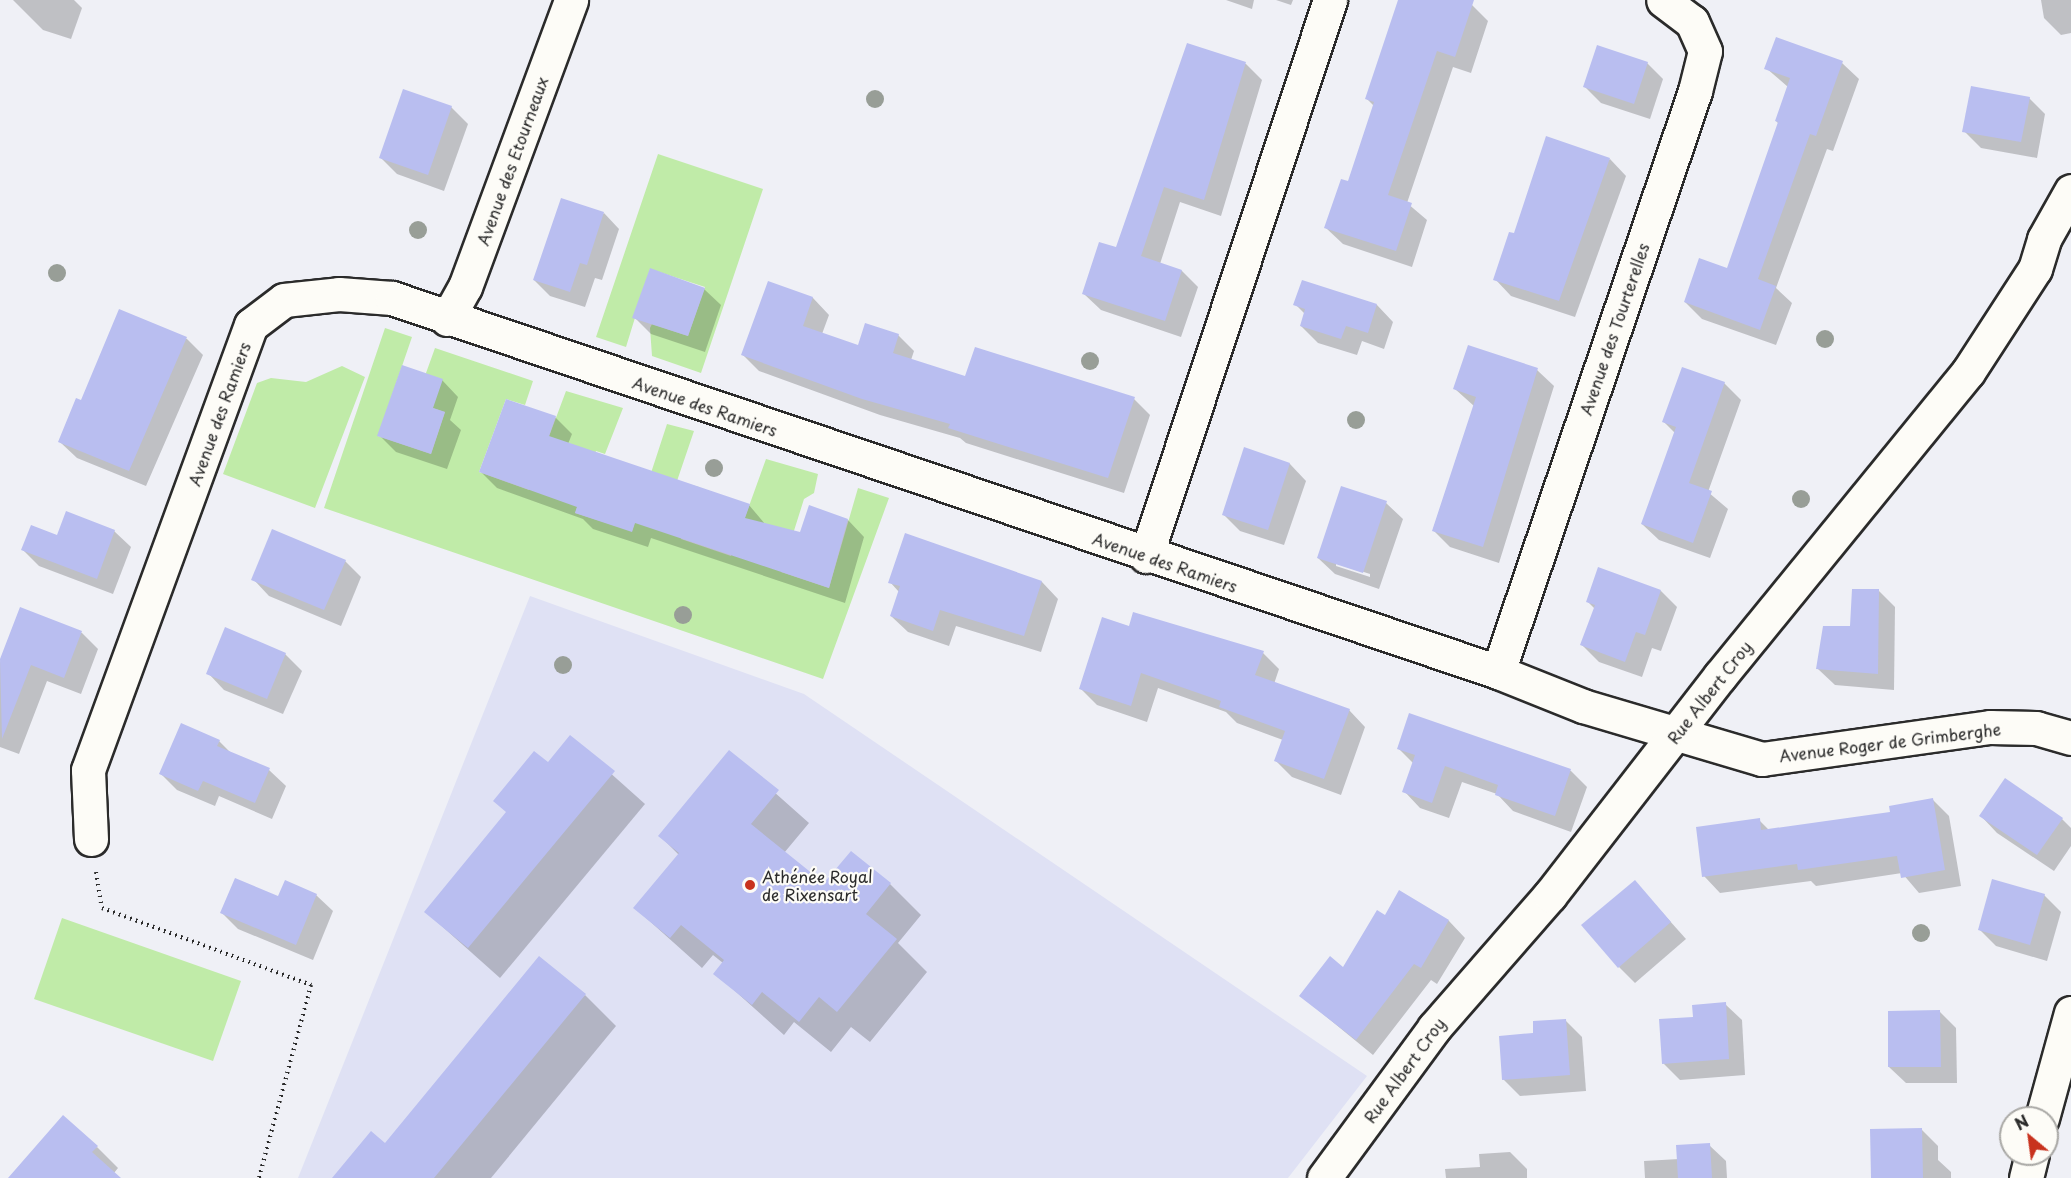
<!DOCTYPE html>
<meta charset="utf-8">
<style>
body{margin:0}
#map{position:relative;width:2071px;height:1178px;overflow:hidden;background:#eff0f6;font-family:"Playpen Sans",sans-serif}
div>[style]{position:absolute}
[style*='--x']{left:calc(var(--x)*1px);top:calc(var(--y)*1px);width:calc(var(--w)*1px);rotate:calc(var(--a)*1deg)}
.built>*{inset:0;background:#dfe1f4}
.green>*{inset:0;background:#c0eba8}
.shadow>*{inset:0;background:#0003}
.building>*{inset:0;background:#b9bef0}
.path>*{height:4px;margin-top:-2px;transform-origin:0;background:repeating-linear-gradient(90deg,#2b2b2b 0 1.5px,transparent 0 6px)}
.roads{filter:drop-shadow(2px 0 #2b2b2b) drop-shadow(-2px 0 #2b2b2b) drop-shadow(0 2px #2b2b2b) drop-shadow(0 -2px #2b2b2b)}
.minor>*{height:33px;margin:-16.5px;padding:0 16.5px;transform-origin:16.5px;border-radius:16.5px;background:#fdfcf7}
.trees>*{width:18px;height:18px;margin:-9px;border-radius:50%;background:#989e97}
.dots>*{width:16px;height:16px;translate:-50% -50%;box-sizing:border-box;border:3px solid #fdfcf7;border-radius:50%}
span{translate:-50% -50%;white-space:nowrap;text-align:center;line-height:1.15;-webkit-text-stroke:4.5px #fdfcf7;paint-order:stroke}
.street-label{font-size:16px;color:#2b2b2b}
.poi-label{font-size:16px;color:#2b2b2b}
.left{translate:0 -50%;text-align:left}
.north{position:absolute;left:1999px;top:1106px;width:60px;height:60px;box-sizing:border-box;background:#fdfcf7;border:2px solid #a9a8a5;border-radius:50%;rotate:331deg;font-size:16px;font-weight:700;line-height:24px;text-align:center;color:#2b2b2b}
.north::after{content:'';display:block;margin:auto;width:21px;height:27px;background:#c8321e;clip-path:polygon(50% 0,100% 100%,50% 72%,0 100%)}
</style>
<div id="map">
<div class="built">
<i style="clip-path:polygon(530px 596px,804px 694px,1367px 1076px,1288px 1178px,298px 1178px)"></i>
</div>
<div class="green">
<i style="clip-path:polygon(658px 154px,763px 189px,701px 373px,652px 356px,650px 328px,652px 324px,688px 336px,705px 287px,650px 269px,626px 347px,596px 337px)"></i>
<i style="clip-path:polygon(385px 328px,412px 337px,378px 436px,431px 454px,445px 412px,433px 408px,426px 373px,435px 348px,533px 381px,525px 405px,506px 399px,479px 472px,529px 490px,566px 391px,623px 408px,605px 454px,596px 451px,575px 513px,632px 531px,667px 424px,694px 431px,677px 481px,699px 487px,681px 539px,731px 556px,766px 459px,818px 474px,814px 493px,804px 499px,781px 572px,829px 588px,858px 488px,889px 498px,823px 679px,324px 508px)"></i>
<i style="clip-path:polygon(342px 366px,365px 377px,315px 508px,223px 474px,257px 383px,271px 378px,306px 382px)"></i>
<i style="clip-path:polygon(62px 918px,241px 981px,213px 1061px,34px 999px)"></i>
</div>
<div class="shadow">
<i style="clip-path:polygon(13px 0,74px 0,82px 8px,71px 39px,43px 30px)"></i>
<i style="clip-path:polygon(1226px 0,1254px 0,1252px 9px)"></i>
<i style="clip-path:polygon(1276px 0,1293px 0,1291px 5px)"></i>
<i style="clip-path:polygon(1400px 0,1458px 0,1472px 5px,1488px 21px,1471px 73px,1453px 67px,1407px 203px,1427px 220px,1412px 267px,1343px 244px,1326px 228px,1348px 183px,1375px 107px,1367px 99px)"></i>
<i style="clip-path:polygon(2041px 0,2071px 0,2071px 33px,2061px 35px,2044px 18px)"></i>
<i style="clip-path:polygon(1188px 45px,1246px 64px,1262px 80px,1221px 216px,1180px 202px,1160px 264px,1182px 271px,1198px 287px,1181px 337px,1101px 310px,1084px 294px,1117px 249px)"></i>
<i style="clip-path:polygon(1647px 63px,1663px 79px,1650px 119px,1601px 103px,1585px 87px)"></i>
<i style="clip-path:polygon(1842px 63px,1859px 79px,1833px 151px,1827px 149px,1776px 288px,1792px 303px,1776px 345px,1702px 319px,1685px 302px,1728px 270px,1779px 124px,1776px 121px,1788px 87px,1766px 68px)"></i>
<i style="clip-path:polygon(2029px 98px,2045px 114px,2037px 158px,1981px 148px,1964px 131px)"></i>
<i style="clip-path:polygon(451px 107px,468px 124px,444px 191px,397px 174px,380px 157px)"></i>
<i style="clip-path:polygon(1610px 159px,1626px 176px,1575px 317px,1511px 296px,1495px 279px,1515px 235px)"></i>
<i style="clip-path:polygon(604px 213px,619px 229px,602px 280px,595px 278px,585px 307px,550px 296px,534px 280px)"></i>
<i style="clip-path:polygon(769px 283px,813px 298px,829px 315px,822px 334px,859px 347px,898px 335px,914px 351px,911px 360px,966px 378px,1134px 399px,1150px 415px,1124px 493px,966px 443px,960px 438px,880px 415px,759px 371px,743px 355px)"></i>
<i style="clip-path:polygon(704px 289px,721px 305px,705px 352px,651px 334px,634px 317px)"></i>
<i style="clip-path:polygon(1295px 304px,1377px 305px,1393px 322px,1384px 349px,1362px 341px,1357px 355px,1318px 343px,1301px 326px,1305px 314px)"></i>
<i style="clip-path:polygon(120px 311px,187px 339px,203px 355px,146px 486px,77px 458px,60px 442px,82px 402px)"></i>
<i style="clip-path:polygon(1537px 370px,1554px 386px,1499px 563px,1450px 547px,1433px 530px,1474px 406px,1455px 389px)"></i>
<i style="clip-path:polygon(442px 380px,458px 397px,450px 420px,461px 430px,447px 469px,396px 452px,379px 435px)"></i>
<i style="clip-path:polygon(1724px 383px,1741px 400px,1708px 492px,1728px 509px,1710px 558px,1659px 540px,1642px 524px,1675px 433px,1664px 422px)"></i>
<i style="clip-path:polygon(555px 417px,572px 434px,568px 444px,749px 505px,765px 524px,801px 533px,848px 520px,864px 537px,845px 603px,651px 538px,648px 547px,593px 529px,583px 519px,497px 488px,481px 472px)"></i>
<i style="clip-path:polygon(1245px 449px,1290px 464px,1306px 481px,1284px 545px,1240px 531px,1223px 514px)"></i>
<i style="clip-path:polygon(evenodd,1386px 503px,1403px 519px,1379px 589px,1335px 574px,1318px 558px,1386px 503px,1336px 563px,1370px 574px,1370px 577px,1336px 566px,1336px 563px)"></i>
<i style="clip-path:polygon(114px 531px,131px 547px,113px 594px,39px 566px,23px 550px)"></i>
<i style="clip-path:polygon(345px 561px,361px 577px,341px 626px,269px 596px,253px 579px)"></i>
<i style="clip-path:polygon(890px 582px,1042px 582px,1058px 599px,1041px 652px,956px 626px,949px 646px,908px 632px,891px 616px,899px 592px)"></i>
<i style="clip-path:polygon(1661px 591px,1677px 607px,1661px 651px,1652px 648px,1642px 677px,1599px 662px,1582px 645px,1595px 609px,1587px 601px)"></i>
<i style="clip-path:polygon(1879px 591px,1895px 607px,1894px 690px,1835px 685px,1818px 669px)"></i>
<i style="clip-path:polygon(21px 609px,82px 633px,98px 649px,81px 694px,47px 681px,19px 754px,0 747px,0 663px)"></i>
<i style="clip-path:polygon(1129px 628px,1263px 653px,1279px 669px,1274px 684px,1349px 710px,1365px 727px,1341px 795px,1292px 777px,1276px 761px,1283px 740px,1237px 723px,1226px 712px,1158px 688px,1147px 722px,1097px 705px,1081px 689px)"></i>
<i style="clip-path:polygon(285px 654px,302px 671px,283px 714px,224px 690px,208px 673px)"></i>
<i style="clip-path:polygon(1410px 715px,1571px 771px,1587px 787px,1571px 832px,1513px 811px,1497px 794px,1462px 782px,1449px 818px,1420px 808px,1404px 791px,1414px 764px,1398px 748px)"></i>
<i style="clip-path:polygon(570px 737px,645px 804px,500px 978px,426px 912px)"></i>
<i style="clip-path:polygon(219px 741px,232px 754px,269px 770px,286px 786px,272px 819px,219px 796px,215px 806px,177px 790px,161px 774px)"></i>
<i style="clip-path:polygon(729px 752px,809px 823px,784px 853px,824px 885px,890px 884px,921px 915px,898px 943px,927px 972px,870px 1042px,851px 1027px,831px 1052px,794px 1022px,784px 1035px,715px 973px,723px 963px,713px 955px,702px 968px,635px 908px,679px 855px,660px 836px)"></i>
<i style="clip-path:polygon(1932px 799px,1949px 816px,1961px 886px,1919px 893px,1902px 873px,1816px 886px,1811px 881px,1720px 893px,1704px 876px,1759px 820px,1770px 831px,1891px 813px)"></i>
<i style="clip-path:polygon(1981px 816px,2062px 819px,2071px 828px,2071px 846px,2054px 871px,1997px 833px)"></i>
<i style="clip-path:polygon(1635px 882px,1686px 939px,1635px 983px,1619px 967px)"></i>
<i style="clip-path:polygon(1400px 892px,1449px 921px,1465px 938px,1437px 984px,1431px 980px,1373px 1055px,1301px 996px,1344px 969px,1386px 917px)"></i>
<i style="clip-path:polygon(316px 895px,333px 911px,313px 960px,238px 929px,222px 913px,279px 898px)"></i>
<i style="clip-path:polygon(2044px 895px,2061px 912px,2047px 961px,1996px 946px,1980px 930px)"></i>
<i style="clip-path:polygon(585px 995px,616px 1026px,491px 1178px,351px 1178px,385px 1145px)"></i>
<i style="clip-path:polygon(1725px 1004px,1742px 1020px,1745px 1075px,1680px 1080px,1663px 1063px,1695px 1019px)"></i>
<i style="clip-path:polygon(1940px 1012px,1956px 1028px,1957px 1083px,1906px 1083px,1889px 1067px)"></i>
<i style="clip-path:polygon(1566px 1021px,1582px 1037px,1586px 1091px,1520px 1096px,1503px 1079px,1535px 1035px)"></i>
<i style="clip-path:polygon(1921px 1129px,1938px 1146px,1938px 1160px,1951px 1172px,1951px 1178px,1873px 1178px)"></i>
<i style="clip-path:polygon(1709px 1145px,1726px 1161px,1727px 1178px,1645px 1178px,1644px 1161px,1679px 1159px)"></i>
<i style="clip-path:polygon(97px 1147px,118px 1168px,114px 1173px,119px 1178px,10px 1178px)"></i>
<i style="clip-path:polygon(1510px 1152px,1527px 1169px,1527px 1178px,1446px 1178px,1445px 1169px,1480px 1167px,1479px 1154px)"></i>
</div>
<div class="building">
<i style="clip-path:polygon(1398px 0,1474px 0,1455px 57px,1437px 51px,1388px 195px,1412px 203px,1396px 251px,1324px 228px,1341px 179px,1348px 181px,1374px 102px,1365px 99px)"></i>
<i style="clip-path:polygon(1776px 37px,1843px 61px,1816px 136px,1810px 134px,1758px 279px,1776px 286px,1760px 330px,1684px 302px,1699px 258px,1727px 268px,1778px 122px,1775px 121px,1790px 78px,1764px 69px)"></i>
<i style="clip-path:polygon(1187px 43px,1246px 62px,1204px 200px,1164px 187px,1141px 256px,1182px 270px,1165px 321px,1082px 294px,1099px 242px,1116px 247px)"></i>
<i style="clip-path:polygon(1597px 45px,1648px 62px,1634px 104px,1583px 87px)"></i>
<i style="clip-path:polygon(1971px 86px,2030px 97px,2021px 142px,1962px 132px)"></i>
<i style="clip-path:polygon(403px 89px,452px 106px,428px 175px,379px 158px)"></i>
<i style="clip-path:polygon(1546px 136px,1610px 158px,1559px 301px,1493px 280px,1509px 232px,1514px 233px)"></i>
<i style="clip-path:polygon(561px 198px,604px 212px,587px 265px,580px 263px,570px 292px,533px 280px)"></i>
<i style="clip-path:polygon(650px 268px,705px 288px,688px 336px,632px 318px)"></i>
<i style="clip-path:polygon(1302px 280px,1377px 304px,1368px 333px,1346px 326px,1341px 339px,1300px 326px,1305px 309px,1293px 305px)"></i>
<i style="clip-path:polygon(768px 281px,813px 297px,803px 326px,858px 345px,865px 323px,899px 334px,893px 353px,965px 376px,975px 347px,1135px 397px,1108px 478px,948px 428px,950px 424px,862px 399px,741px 355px)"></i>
<i style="clip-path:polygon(119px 309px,187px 337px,129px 471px,58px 442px,76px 398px,81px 400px)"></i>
<i style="clip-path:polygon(1468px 345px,1538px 368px,1483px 547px,1432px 531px,1476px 397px,1453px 389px)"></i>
<i style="clip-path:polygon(402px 365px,443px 379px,433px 408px,445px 412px,431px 454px,377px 436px)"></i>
<i style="clip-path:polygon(1682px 367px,1725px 382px,1689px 483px,1712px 491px,1693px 543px,1641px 524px,1676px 427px,1662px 422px)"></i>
<i style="clip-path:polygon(506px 399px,556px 416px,549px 436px,750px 504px,745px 518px,800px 532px,809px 505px,848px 519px,829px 588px,635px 523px,632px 532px,575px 513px,577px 507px,479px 472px)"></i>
<i style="clip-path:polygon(1244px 447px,1290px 463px,1268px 530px,1222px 515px)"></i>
<i style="clip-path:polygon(1341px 486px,1387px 501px,1363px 573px,1317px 558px)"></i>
<i style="clip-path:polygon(66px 511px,115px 530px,97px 579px,21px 550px,31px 525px,57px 535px)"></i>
<i style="clip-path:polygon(272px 529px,346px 560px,324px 610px,251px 580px)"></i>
<i style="clip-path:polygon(905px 533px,1042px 581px,1024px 636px,940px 610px,933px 631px,890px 616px,900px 586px,888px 583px)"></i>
<i style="clip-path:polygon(1598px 567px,1661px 590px,1645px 635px,1636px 632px,1625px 662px,1580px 645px,1595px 605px,1586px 602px)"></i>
<i style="clip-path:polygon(1852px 589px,1879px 589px,1878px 674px,1816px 669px,1823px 626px,1850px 626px)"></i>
<i style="clip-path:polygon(20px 607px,82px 631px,64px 678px,31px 665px,2px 739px,0 659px)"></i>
<i style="clip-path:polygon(1133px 612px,1264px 651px,1255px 675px,1350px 709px,1324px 779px,1274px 761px,1285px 731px,1219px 707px,1221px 701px,1141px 673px,1131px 706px,1079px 689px,1102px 617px,1129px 626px)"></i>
<i style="clip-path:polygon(225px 627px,286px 653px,267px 699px,206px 674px)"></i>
<i style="clip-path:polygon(1409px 713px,1571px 769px,1555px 816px,1495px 795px,1498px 785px,1445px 766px,1432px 803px,1402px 792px,1415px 755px,1397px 749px)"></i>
<i style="clip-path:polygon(181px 723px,220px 740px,217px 746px,270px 768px,255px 803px,203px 781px,198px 791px,159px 774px)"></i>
<i style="clip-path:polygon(570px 735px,615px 771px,468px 948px,424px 912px,506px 812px,493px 801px,534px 751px,548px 762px)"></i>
<i style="clip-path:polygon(729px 750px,779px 790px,751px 824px,824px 883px,851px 851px,891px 883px,866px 914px,897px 939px,837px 1012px,819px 997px,799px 1022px,762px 992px,752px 1005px,713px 974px,724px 960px,681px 925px,670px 938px,633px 908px,679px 853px,658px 836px)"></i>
<i style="clip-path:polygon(2005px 778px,2063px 818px,2037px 855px,1979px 816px)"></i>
<i style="clip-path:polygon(1933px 798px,1945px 870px,1901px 878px,1897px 856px,1798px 870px,1797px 864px,1702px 877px,1696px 827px,1760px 818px,1761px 830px,1890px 812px,1889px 806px)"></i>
<i style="clip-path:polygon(235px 878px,278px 896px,285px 880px,317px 894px,296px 945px,220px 913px)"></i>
<i style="clip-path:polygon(1992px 879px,2045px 894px,2030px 945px,1978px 930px)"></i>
<i style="clip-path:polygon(1635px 880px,1671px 922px,1618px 968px,1581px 925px)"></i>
<i style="clip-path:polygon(1399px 890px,1449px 920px,1421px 968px,1414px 964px,1356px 1040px,1299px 996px,1330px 956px,1343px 967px,1377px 910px,1385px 915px)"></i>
<i style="clip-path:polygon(539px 956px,586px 994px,434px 1178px,332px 1178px,371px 1131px,385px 1143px)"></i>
<i style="clip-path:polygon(1726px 1002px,1729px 1059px,1662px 1064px,1659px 1019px,1693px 1017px,1692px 1005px)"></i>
<i style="clip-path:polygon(1940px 1010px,1941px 1067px,1888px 1067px,1888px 1011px)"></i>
<i style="clip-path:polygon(1566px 1019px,1570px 1075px,1502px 1080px,1499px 1036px,1533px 1033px,1533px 1021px)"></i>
<i style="clip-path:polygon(63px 1115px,98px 1146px,92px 1152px,121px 1178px,8px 1178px)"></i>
<i style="clip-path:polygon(1922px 1128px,1923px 1178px,1871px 1178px,1870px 1129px)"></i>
<i style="clip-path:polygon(1710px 1143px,1712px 1178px,1678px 1178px,1676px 1145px)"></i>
</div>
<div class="path">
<i style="--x:96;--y:872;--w:36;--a:81"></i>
<i style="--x:102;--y:908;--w:223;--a:20.2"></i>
<i style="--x:311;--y:985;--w:200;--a:105.1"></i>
</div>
<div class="roads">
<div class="minor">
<i style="--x:447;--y:319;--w:37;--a:-61"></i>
<i style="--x:465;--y:287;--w:306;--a:-69.7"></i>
<i style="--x:1146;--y:556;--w:586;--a:-71.69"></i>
<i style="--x:1498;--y:672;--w:613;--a:-71.27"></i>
<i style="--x:1695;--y:91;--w:41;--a:-76"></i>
<i style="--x:1705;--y:51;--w:32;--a:-114"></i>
<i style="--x:1692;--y:22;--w:36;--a:-143"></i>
<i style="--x:91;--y:839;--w:69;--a:-92.5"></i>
<i style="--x:88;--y:770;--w:474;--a:-69.9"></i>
<i style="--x:251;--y:325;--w:41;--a:-37.1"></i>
<i style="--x:284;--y:300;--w:55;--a:-6.2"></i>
<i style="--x:339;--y:294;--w:53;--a:4.3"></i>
<i style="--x:392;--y:298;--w:1168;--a:18.68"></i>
<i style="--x:1498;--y:672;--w:92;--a:21.8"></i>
<i style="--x:1583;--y:706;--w:187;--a:16.5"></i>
<i style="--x:1762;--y:759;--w:230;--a:-8"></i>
<i style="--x:1990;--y:727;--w:46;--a:1.2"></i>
<i style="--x:2036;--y:728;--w:36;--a:16"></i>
<i style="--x:2042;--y:1118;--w:109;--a:-74.6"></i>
<i style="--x:1324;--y:1178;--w:186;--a:-53.7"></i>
<i style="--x:1434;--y:1028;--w:176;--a:-48.9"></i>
<i style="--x:1550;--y:895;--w:277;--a:-52.2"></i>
<i style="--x:1720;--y:676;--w:392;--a:-50.8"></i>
<i style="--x:1968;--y:372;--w:123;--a:-57"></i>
<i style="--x:2035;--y:269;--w:31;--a:-73"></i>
<i style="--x:2044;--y:239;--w:55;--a:-60.6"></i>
<i style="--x:2026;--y:1178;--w:25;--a:-76"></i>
</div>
</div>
<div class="trees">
<i style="left:875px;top:99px"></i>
<i style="left:418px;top:230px"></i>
<i style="left:57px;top:273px"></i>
<i style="left:1825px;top:339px"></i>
<i style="left:1090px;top:361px"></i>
<i style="left:1356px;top:420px"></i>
<i style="left:714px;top:468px"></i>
<i style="left:1801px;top:499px"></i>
<i style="left:683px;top:615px"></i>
<i style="left:563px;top:665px"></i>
<i style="left:1921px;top:933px"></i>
</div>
<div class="dots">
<i style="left:750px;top:885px;background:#c8321e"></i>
</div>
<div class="street-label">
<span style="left:512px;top:161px;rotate:-70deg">Avenue des Etourneaux</span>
<span style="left:1614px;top:329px;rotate:-71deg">Avenue des Tourterelles</span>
<span style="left:705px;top:406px;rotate:19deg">Avenue des Ramiers</span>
<span style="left:219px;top:414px;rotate:-70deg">Avenue des Ramiers</span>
<span style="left:1165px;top:562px;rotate:19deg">Avenue des Ramiers</span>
<span style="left:1709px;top:692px;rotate:-52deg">Rue Albert Croy</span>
<span style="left:1890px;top:742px;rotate:-7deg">Avenue Roger de Grimberghe</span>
<span style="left:1404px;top:1070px;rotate:-54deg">Rue Albert Croy</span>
</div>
<div class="poi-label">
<span class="left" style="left:762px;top:885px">Athénée Royal<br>de Rixensart</span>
</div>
<div class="north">N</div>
</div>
